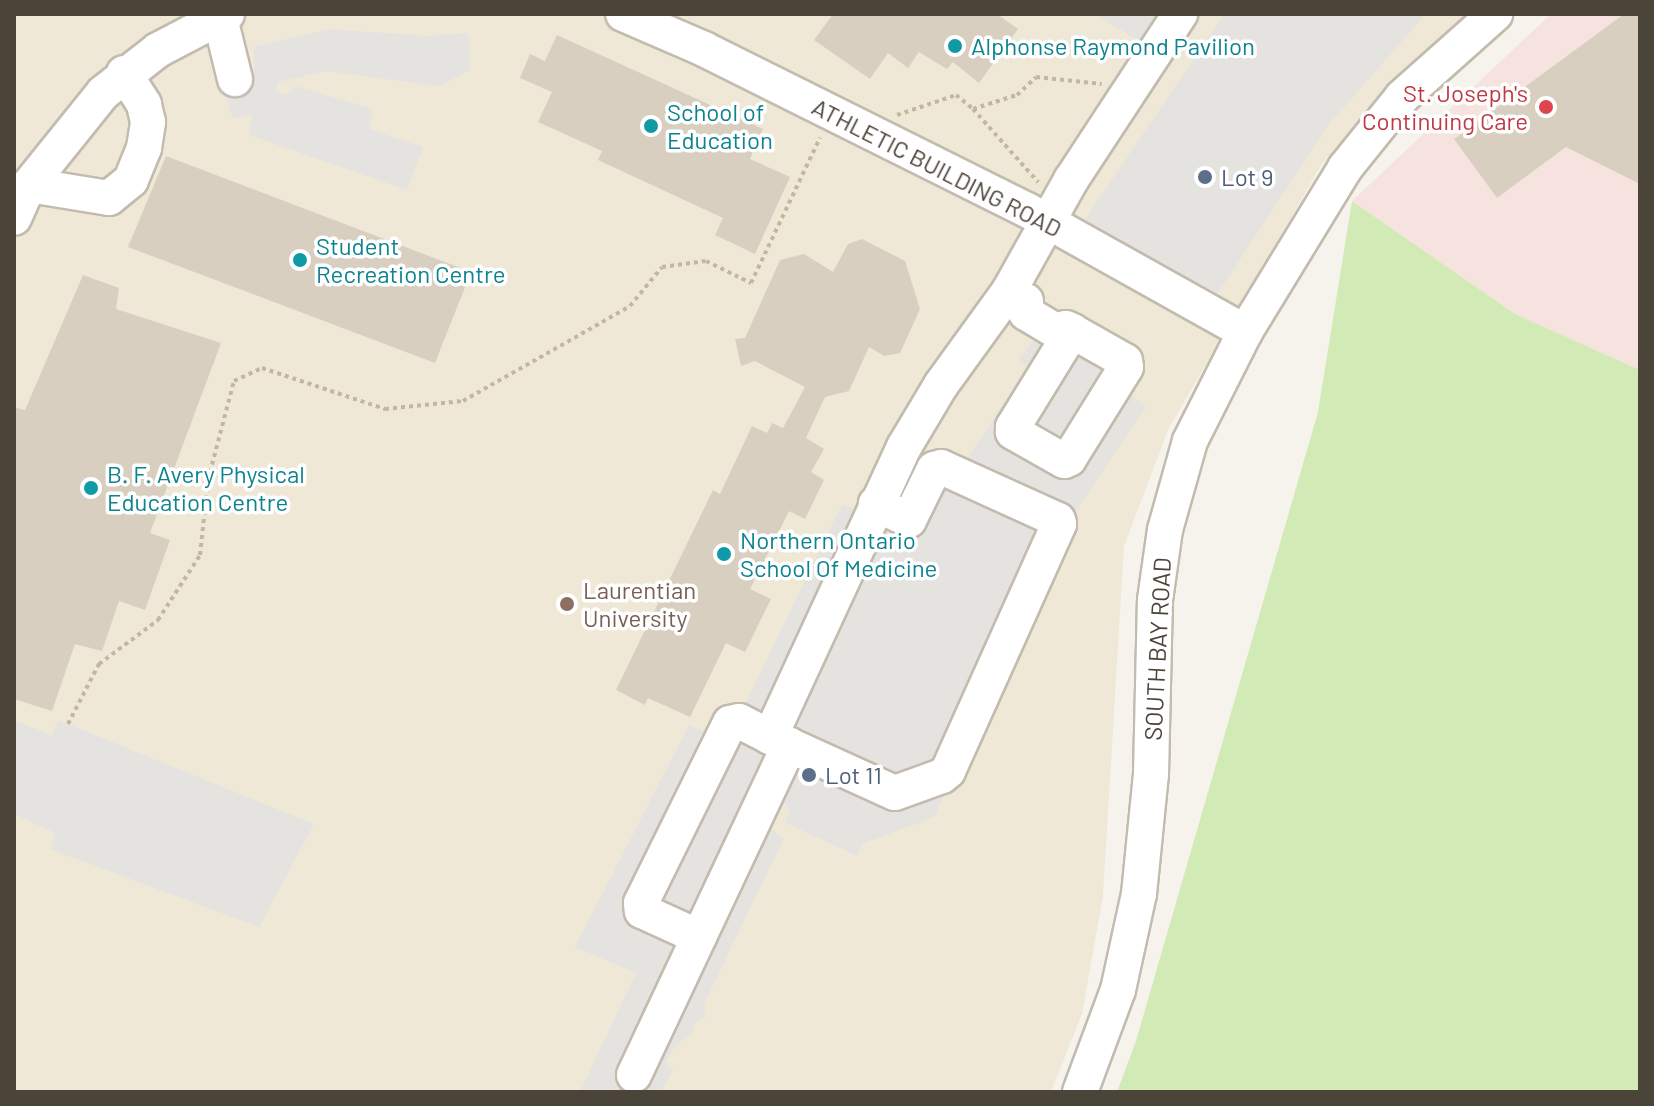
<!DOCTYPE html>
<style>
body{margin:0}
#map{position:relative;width:1654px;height:1106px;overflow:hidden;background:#f6f3ec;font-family:Barlow,sans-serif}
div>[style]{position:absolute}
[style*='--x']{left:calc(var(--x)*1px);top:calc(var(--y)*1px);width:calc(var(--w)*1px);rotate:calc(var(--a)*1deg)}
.education>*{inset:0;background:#efe8d6}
.medical>*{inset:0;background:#f6e3e0}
.green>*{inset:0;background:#d2eab5}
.parking>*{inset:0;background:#e5e3e0}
.building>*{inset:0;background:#d8cfc1}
.path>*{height:4px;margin-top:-2px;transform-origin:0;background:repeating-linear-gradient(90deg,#c4b79f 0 4px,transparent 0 8px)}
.roads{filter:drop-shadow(2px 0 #c2bbae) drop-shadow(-2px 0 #c2bbae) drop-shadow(0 2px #c2bbae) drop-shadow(0 -2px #c2bbae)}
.minor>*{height:34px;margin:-17px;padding:0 17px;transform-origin:17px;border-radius:17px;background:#fff}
.dots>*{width:22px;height:22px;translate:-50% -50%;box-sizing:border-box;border:4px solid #fff;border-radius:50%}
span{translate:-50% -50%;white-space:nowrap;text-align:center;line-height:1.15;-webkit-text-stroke:7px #fff;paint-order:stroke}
.culture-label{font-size:24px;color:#0d838f}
.left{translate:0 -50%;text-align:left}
.health-label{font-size:24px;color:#be3a42}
.right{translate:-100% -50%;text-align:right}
.street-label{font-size:24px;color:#4b4439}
.service-label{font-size:24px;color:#4e5e75}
.education-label{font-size:24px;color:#785e54}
.frame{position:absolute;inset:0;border:16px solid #4b4439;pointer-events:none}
</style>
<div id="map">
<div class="education">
<i style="clip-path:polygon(14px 14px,1467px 14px,1370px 107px,1322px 164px,1169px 428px,1124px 546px,1103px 896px,1082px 1014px,1051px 1092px,14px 1092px)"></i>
</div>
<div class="medical">
<i style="clip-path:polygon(1551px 14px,1640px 14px,1640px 370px,1515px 314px,1352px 201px)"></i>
</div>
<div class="green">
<i style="clip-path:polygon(1352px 201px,1515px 314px,1640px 370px,1640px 1092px,1117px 1092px,1136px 1041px,1318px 412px)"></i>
</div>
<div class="parking">
<i style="clip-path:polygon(1093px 14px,1159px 14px,1140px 41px)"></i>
<i style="clip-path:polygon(1224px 14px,1426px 14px,1330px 123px,1214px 299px,1078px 230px)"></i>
<i style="clip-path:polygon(330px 29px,428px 36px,468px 33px,470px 70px,439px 86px,326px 71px,278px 82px,275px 91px,287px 95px,295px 86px,373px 109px,369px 129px,423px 147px,407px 190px,249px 135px,252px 114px,233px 119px,222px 85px,255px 69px,253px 47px)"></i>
<i style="clip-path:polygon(1069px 330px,1142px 373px,1129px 393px,1146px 407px,1068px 523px,968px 457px,1028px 368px,1019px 359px,1037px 335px)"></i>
<i style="clip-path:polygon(940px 477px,1066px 532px,934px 817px,862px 844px,857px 856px,784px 822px,790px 811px,785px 804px,778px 805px,767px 827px,784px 838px,704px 1004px,706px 1016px,695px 1023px,692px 1033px,674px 1047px,666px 1062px,673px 1070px,661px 1092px,580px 1092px,636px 973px,575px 947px,689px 725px,734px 747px,753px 738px,737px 721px,842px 504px,862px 514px,896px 502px)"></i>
<i style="clip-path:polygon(14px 720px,51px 735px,58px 720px,314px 824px,259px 927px,50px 849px,55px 833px,14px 814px)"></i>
</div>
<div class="building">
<i style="clip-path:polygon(833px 14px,997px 14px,1018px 29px,979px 83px,953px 62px,947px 69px,919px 52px,908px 68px,888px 53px,870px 79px,814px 40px)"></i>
<i style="clip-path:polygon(1624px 14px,1640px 14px,1640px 184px,1566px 147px,1497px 198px,1454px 139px)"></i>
<i style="clip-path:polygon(557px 35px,763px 129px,750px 159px,790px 177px,755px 254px,715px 235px,723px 218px,598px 160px,602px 151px,538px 122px,552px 92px,520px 78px,530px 54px,545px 61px)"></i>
<i style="clip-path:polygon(166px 156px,471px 272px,435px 363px,128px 247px)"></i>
<i style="clip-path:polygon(862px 239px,905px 261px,920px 309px,900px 353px,884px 356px,869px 347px,849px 391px,825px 397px,806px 438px,824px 449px,811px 472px,824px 480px,805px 519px,789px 511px,750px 589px,771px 599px,745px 652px,726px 643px,690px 717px,648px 698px,645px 705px,616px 690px,713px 490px,720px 494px,752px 426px,767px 433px,772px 423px,783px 428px,805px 387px,755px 361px,741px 366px,735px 339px,745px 338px,780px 260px,804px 254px,833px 272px,848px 244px)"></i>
<i style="clip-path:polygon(83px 275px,119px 288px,116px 309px,221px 343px,150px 533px,170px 540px,145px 610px,119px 601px,102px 651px,75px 644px,52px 711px,14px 699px,14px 407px,25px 410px)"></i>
</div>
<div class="path">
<i style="--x:973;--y:109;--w:98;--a:48.3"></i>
<i style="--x:897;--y:115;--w:62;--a:-18.7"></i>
<i style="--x:956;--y:95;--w:22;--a:39"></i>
<i style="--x:973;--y:109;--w:46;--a:-17.7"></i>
<i style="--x:1017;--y:95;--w:26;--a:-43"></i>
<i style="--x:1036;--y:77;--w:66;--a:6.1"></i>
<i style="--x:68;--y:724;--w:68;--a:-62.7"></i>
<i style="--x:99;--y:664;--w:74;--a:-36.7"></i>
<i style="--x:158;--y:620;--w:77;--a:-57.1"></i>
<i style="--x:200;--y:555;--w:75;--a:-83.9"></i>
<i style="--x:208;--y:480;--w:102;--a:-75.3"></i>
<i style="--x:234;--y:381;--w:31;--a:-25"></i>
<i style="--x:262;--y:368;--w:130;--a:18.4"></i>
<i style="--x:385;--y:409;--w:78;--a:-5.9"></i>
<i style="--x:463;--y:401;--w:192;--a:-29.6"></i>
<i style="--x:630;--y:306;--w:50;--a:-50.6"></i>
<i style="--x:662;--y:267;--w:44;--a:-7.8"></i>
<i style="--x:706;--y:261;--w:50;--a:26.1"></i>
<i style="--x:751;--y:283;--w:161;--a:-64.6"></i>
</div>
<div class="roads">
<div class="minor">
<i style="--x:623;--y:14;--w:88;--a:23.4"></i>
<i style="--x:704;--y:49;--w:361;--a:26.5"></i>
<i style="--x:1027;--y:210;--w:250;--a:29.2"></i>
<i style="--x:220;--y:18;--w:63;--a:76.2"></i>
<i style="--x:29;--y:185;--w:81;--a:9.2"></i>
<i style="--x:109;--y:198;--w:28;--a:-39"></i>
<i style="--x:131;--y:180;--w:35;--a:-68"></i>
<i style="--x:144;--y:148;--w:26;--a:-81"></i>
<i style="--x:148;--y:122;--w:18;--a:-103"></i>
<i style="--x:144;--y:104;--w:37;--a:-123"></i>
<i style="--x:14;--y:218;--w:36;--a:-66"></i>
<i style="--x:29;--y:185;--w:118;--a:-51.2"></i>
<i style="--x:103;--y:93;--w:70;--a:-38"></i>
<i style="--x:158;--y:50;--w:78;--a:-27.6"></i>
<i style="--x:1026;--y:301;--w:12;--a:90"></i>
<i style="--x:1026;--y:313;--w:35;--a:31"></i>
<i style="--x:1056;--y:331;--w:10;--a:-17"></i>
<i style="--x:1066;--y:328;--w:7;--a:27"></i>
<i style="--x:1072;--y:331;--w:61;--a:29.5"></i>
<i style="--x:1125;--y:361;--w:6;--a:81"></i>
<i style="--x:1126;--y:367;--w:108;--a:121.8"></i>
<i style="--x:1069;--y:459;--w:5;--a:158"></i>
<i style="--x:1064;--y:461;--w:59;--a:-150.4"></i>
<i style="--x:1013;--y:432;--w:5;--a:-90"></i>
<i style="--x:1013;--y:427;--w:113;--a:-58.4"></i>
<i style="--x:789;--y:745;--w:116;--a:24.4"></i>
<i style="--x:895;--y:793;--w:50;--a:-19.9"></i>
<i style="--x:942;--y:776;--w:8;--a:-40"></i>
<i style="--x:948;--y:771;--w:271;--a:-65.8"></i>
<i style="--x:1059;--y:524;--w:4;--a:-104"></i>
<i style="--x:1058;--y:520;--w:128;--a:-155.6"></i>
<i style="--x:941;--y:467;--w:7;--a:164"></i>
<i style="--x:934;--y:469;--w:57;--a:116.1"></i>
<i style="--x:909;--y:520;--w:37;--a:-154"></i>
<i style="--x:699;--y:937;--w:63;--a:-155.5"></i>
<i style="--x:642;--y:911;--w:8;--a:-97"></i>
<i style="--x:641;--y:903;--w:201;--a:-63.7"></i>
<i style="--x:730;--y:723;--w:9;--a:-13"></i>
<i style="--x:739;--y:721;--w:35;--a:27"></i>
<i style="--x:634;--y:1075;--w:365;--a:-64.8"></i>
<i style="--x:789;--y:745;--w:21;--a:-157"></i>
<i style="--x:770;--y:737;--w:319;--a:-65.2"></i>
<i style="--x:904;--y:447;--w:72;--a:-59.2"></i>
<i style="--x:941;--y:385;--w:116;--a:-54.1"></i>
<i style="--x:1009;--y:291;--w:127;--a:-60.8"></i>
<i style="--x:1071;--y:180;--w:199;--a:-56.7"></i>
<i style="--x:1080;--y:1092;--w:109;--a:-69.6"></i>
<i style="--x:1118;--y:990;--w:98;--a:-77.7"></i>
<i style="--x:1139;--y:894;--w:121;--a:-84.3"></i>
<i style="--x:1151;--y:774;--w:174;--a:-88.7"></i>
<i style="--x:1155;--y:600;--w:71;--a:-81.9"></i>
<i style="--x:1165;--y:530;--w:92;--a:-74.3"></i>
<i style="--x:1190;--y:441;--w:122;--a:-63.2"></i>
<i style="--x:1245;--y:332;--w:192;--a:-58.6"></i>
<i style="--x:1345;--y:168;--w:91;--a:-51.2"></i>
<i style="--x:1402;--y:97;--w:125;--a:-41.7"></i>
</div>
</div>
<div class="dots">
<i style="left:955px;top:46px;background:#0f9aa8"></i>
<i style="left:1546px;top:107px;background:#e0444e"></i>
<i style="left:651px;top:126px;background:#0f9aa8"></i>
<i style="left:1205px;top:177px;background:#5c6f8a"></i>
<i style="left:300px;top:260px;background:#0f9aa8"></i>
<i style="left:91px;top:488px;background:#0f9aa8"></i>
<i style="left:724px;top:554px;background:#0f9aa8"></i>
<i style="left:567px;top:604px;background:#8d6e63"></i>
<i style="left:809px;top:775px;background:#5c6f8a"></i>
</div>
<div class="culture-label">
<span class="left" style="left:971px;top:46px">Alphonse Raymond Pavilion</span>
<span class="left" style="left:667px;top:126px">School of<br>Education</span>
<span class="left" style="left:316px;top:260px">Student<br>Recreation Centre</span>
<span class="left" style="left:107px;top:488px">B. F. Avery Physical<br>Education Centre</span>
<span class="left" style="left:740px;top:554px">Northern Ontario<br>School Of Medicine</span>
</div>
<div class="health-label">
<span class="right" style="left:1528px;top:107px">St. Joseph's<br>Continuing Care</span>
</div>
<div class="street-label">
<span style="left:937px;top:167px;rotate:27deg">ATHLETIC BUILDING ROAD</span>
<span style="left:1157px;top:649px;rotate:-87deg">SOUTH BAY ROAD</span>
</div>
<div class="service-label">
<span class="left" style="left:1221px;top:177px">Lot 9</span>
<span class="left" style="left:825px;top:775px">Lot 11</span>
</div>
<div class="education-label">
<span class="left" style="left:583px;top:604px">Laurentian<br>University</span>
</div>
<div class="frame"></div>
</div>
